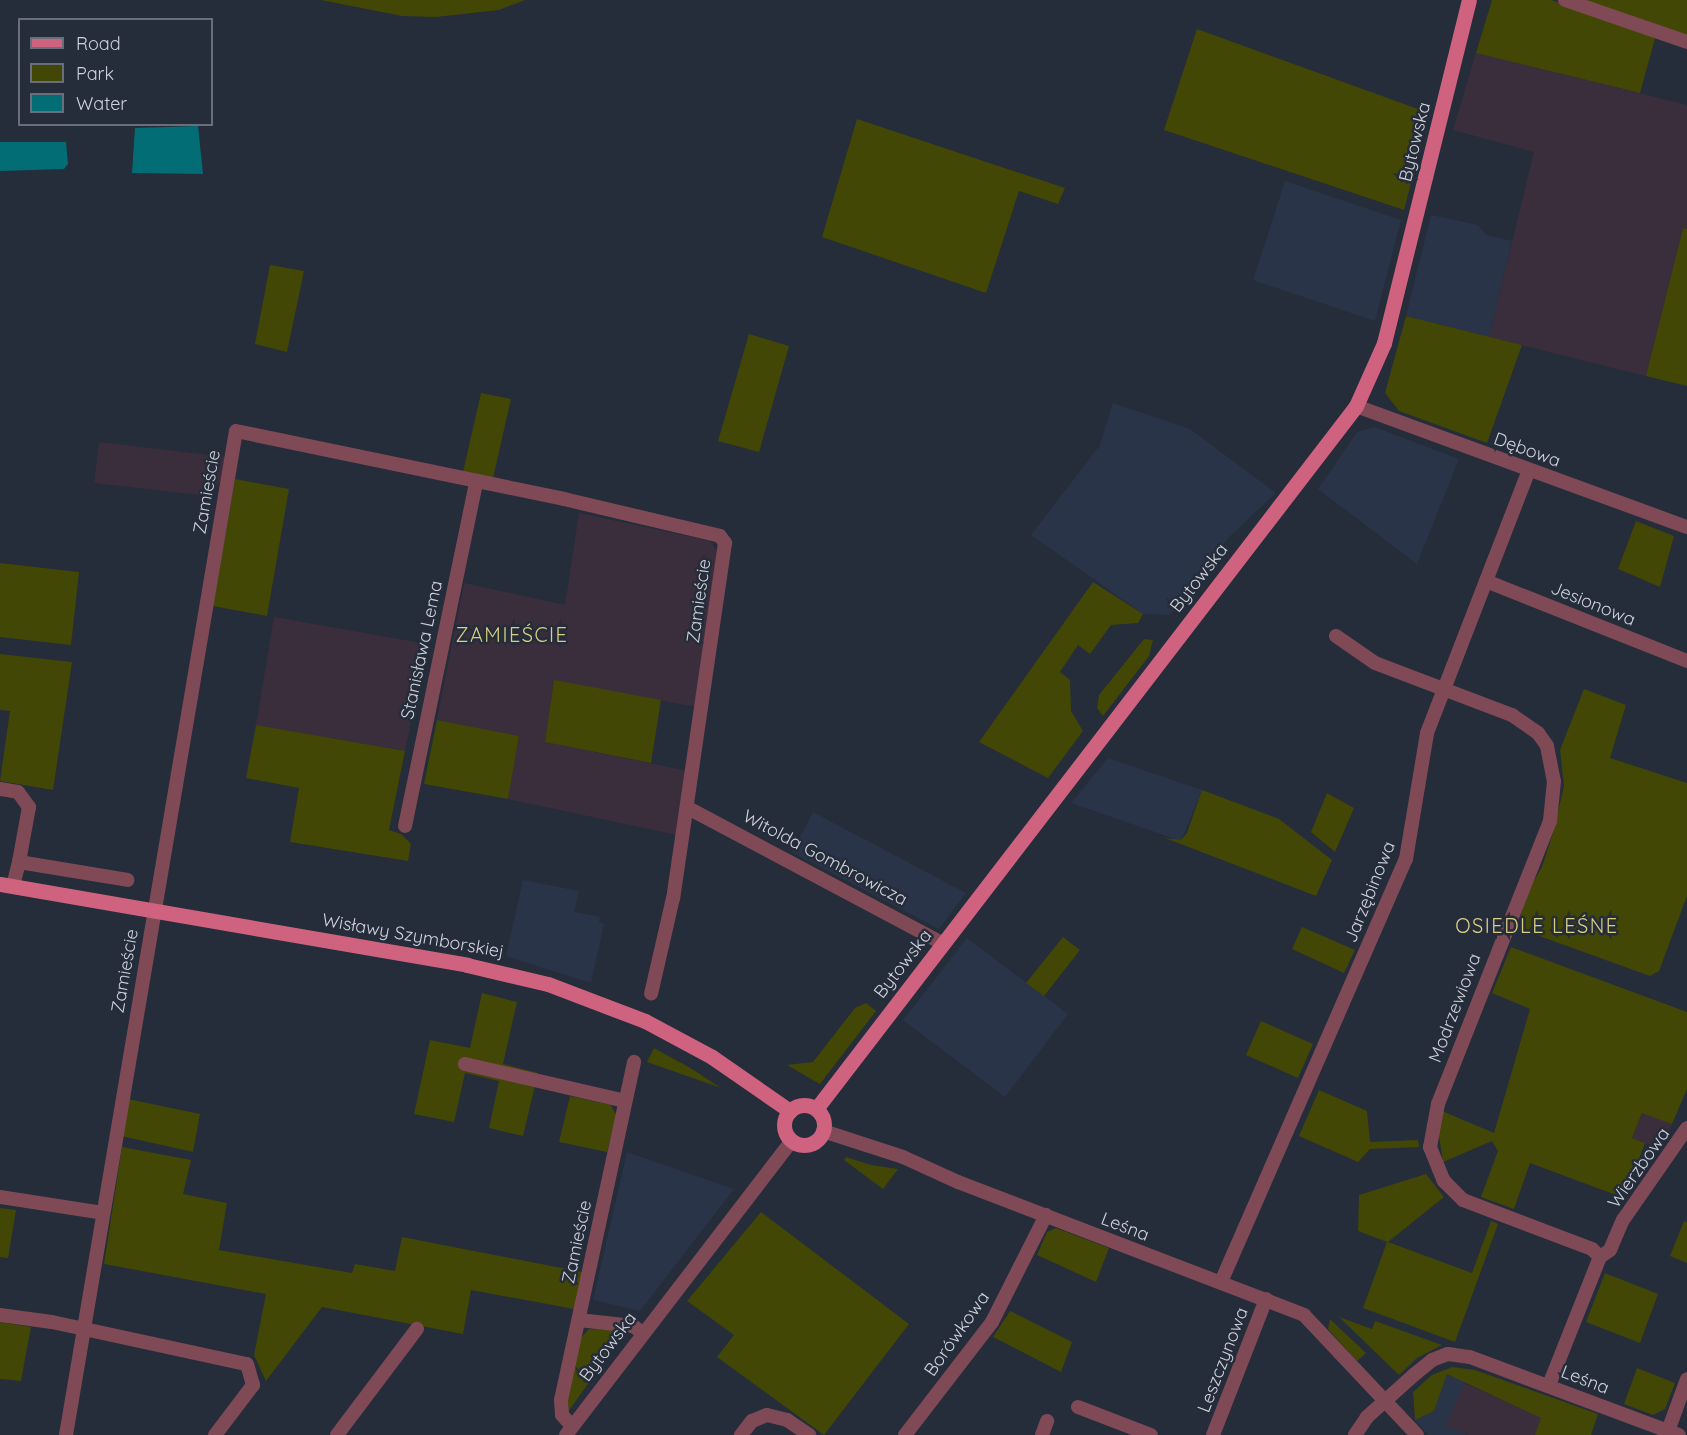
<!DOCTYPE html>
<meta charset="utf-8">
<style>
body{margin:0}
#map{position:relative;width:1687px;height:1435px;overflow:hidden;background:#252c3a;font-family:Quicksand,sans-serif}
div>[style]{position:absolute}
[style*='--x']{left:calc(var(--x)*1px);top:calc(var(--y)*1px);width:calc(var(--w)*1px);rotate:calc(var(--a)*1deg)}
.built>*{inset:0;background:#2a3448}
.industrial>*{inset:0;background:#3b2e3c}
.green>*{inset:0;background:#424705}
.water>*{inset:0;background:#036d76}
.minor>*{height:14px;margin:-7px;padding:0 7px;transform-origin:7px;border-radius:7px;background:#7f4a56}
.major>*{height:15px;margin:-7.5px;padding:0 7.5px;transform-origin:7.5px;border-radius:7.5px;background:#cf637f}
.major>.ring{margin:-7.5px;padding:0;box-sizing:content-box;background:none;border:15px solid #cf637f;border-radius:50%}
span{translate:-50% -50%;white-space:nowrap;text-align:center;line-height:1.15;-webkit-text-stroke:5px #252c3a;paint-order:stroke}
.street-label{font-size:18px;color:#ced2dc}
.neighbourhood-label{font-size:20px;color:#dace80;letter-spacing:1.5px}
.legend{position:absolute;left:18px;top:18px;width:195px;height:108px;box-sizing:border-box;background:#252c3a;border:2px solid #696e7b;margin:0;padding:8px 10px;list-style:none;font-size:18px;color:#ced2dc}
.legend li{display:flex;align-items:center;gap:12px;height:30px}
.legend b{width:30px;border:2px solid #696e7b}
</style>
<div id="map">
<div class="built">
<i style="clip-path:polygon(1285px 181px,1401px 220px,1375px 321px,1253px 280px)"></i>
<i style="clip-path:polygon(1431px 215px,1478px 225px,1486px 235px,1512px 241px,1489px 337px,1406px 316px)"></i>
<i style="clip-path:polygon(1113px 403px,1190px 429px,1276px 493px,1229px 537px,1170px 615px,1143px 614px,1031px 535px,1100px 445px)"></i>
<i style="clip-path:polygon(1374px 427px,1459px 459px,1417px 564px,1318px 489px,1357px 432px)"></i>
<i style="clip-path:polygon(1108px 758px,1202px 790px,1181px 841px,1071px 803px)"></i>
<i style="clip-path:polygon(813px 812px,966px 893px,939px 929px,792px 852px)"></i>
<i style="clip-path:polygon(523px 880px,579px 891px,574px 912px,600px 917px,599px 922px,604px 924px,591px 983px,506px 956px)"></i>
<i style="clip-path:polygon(967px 938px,1068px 1014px,1005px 1097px,903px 1020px)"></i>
<i style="clip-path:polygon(627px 1152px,734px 1189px,640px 1311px,593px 1300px)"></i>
<i style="clip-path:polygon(1447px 1374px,1466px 1381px,1446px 1426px,1468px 1435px,1428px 1435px,1415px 1420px,1434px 1411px)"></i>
</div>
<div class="industrial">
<i style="clip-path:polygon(1476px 53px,1687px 105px,1687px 229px,1683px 228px,1646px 376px,1489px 337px,1534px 152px,1453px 130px)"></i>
<i style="clip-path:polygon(99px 442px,226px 457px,223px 478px,209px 496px,94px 483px)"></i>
<i style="clip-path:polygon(579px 513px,710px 541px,718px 552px,697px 707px,554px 681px,545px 742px,688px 771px,677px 835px,508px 799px,519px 736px,437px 720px,464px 583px,565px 605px)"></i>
<i style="clip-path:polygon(274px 617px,427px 644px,405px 751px,256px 725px)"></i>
<i style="clip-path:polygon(1643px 1112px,1672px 1124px,1662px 1150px,1632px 1138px)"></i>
<i style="clip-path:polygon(1464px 1383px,1542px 1418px,1535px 1435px,1468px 1435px,1446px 1426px)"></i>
</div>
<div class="green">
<i style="clip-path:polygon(321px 0,525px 0,499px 10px,436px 17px,402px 16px)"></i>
<i style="clip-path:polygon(1492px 0,1551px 0,1656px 35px,1640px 93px,1476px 53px)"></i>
<i style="clip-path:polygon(1584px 0,1687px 0,1687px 38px)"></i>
<i style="clip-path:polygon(1197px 29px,1429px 113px,1404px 210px,1164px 130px)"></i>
<i style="clip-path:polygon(857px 119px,1065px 188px,1058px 204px,1019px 191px,986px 293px,822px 237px)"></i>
<i style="clip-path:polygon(1683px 228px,1687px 229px,1687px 386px,1646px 376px)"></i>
<i style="clip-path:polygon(270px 265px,304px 271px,287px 352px,255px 344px)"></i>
<i style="clip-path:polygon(1406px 316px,1522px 345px,1487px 443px,1399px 411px,1385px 393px)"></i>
<i style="clip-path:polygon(749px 334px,789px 346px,759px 452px,718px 441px)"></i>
<i style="clip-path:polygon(481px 393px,511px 399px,493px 478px,463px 472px)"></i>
<i style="clip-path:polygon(235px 479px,289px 489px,267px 616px,213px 606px)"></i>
<i style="clip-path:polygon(1636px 521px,1674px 536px,1660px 587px,1618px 569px)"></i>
<i style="clip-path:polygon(0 563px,79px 572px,71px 645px,0 637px)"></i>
<i style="clip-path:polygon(1093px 582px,1143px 614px,1138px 623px,1111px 625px,1090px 654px,1078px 645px,1060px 672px,1070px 680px,1071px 711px,1083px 731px,1048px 778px,979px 742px)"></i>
<i style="clip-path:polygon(1144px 639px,1153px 640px,1149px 656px,1103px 716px,1097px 708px,1099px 695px)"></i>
<i style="clip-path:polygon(0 654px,72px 662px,53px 790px,0 781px,10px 711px,0 710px)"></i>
<i style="clip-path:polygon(554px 680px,661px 700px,651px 763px,545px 742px)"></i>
<i style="clip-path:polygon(1584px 689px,1626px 705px,1610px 758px,1687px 783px,1687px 896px,1659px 971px,1650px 976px,1517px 928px,1528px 890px,1542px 867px,1553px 833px,1564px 786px,1560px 750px)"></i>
<i style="clip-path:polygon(437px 720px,519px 736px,508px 799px,424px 784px)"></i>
<i style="clip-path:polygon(256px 725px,405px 751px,389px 830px,401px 834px,411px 844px,408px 861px,290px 842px,299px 788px,246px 778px)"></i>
<i style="clip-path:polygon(1202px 790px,1279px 819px,1332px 860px,1316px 896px,1165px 838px,1181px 840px,1187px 833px)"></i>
<i style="clip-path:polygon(1327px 793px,1354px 808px,1335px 852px,1311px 832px)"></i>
<i style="clip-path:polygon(1302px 927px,1355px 950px,1344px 973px,1292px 949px)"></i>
<i style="clip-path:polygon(1063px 937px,1080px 950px,1044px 996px,1026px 983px)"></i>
<i style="clip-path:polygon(1511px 947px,1687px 1012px,1687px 1089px,1672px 1124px,1642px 1113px,1632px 1138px,1645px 1143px,1624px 1198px,1530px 1163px,1514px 1209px,1481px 1197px,1498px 1151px,1492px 1141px,1443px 1162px,1438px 1129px,1442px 1111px,1494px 1133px,1530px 1009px,1492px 993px)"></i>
<i style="clip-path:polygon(482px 993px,517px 1002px,503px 1064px,538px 1073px,523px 1136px,489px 1128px,499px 1081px,465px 1073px,454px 1122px,414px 1114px,430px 1040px,470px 1048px)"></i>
<i style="clip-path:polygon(866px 1003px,876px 1011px,820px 1084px,787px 1065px,813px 1062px,855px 1008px)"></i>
<i style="clip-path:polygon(1261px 1021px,1313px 1044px,1298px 1078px,1246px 1055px)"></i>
<i style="clip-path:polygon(654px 1048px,692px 1069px,721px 1088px,647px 1062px)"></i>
<i style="clip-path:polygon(1319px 1090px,1367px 1111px,1370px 1142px,1418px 1140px,1419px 1147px,1370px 1149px,1358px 1162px,1299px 1136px)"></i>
<i style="clip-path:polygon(570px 1096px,611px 1105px,616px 1115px,607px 1152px,559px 1142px)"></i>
<i style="clip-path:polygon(128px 1099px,200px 1114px,193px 1152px,121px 1136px)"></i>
<i style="clip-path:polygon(122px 1147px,191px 1160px,183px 1194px,227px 1203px,219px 1250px,352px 1273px,355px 1264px,395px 1271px,402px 1237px,582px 1272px,574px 1309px,471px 1290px,463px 1334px,322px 1307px,266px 1381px,254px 1355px,266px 1294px,104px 1264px)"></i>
<i style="clip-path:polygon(846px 1157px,871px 1165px,898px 1169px,883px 1189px,844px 1160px)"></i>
<i style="clip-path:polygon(1426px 1174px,1444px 1197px,1388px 1242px,1472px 1273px,1491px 1221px,1498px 1224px,1455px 1342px,1363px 1308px,1387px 1242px,1358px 1231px,1359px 1195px)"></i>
<i style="clip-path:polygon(0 1208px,16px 1210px,8px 1258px,0 1257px)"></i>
<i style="clip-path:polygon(761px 1212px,909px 1324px,824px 1435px,717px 1357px,734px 1335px,687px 1301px)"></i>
<i style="clip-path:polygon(1684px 1221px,1687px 1222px,1687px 1263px,1670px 1256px)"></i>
<i style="clip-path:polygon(1056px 1228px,1109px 1248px,1096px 1282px,1037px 1255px,1047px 1232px)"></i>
<i style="clip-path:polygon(1605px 1273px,1658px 1294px,1640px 1343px,1586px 1322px)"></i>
<i style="clip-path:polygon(1010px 1311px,1072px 1342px,1061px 1372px,993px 1337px)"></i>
<i style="clip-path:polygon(1339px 1317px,1372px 1329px,1375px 1321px,1442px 1345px,1417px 1358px,1399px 1375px)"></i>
<i style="clip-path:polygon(1330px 1319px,1366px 1353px,1357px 1361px,1328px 1329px)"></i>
<i style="clip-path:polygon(0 1322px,31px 1327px,21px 1381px,0 1379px)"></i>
<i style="clip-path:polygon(589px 1329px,626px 1330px,568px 1412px,567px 1396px,580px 1339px)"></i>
<i style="clip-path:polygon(1452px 1367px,1475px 1370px,1598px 1414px,1591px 1435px,1535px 1435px,1541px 1418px,1447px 1374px,1434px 1411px,1415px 1420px,1413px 1392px,1432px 1375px)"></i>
<i style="clip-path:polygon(1637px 1368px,1675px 1383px,1665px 1409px,1653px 1415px,1624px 1404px)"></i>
</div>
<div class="water">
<i style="clip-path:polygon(198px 126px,203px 174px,132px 173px,135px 128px)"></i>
<i style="clip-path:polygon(0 142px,66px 142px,68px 164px,64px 169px,0 171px)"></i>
</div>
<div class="minor">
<i style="--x:1565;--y:0;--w:129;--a:19"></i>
<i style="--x:1356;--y:406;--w:352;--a:20.1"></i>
<i style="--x:1486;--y:581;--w:216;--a:21.7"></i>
<i style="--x:1336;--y:636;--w:47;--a:34.7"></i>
<i style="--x:1375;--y:663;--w:147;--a:20.8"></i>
<i style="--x:1512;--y:715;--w:32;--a:35"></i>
<i style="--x:1538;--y:733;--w:16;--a:55"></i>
<i style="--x:1547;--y:746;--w:36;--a:79"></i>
<i style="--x:1554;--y:781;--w:40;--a:95.7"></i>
<i style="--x:1550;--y:821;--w:304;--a:111.6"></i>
<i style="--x:1438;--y:1104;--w:44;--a:100.5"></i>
<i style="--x:1430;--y:1147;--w:37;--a:68"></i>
<i style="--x:1444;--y:1181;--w:27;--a:45"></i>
<i style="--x:1463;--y:1200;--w:138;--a:20.8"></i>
<i style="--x:1592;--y:1249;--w:11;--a:45"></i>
<i style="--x:0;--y:789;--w:18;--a:9"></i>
<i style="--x:18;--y:792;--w:19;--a:54"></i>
<i style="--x:29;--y:807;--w:56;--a:100.3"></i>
<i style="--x:19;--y:862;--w:110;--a:9.4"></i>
<i style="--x:688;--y:808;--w:290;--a:28"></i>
<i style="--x:405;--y:826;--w:351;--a:-78.3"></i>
<i style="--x:13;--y:886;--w:25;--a:-76"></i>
<i style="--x:465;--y:1064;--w:164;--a:13"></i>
<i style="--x:823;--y:1131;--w:84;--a:18"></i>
<i style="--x:903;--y:1157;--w:60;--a:24.4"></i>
<i style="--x:958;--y:1182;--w:371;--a:21"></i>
<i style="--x:1304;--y:1315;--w:165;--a:46.7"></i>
<i style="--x:0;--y:1197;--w:104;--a:8.8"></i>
<i style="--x:1600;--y:1257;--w:12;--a:-35"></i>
<i style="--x:1610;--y:1250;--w:33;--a:-67"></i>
<i style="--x:1623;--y:1220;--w:112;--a:-55.2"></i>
<i style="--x:1221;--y:1282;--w:462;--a:-66.4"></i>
<i style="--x:1406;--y:859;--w:128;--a:-80.5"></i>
<i style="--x:1427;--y:733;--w:282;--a:-68.8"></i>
<i style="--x:0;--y:1315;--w:52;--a:7.7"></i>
<i style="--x:52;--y:1322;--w:199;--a:12.2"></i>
<i style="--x:247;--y:1364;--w:22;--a:74"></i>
<i style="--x:253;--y:1385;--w:63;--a:127.2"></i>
<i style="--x:579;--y:1320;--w:54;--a:6.3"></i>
<i style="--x:633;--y:1326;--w:12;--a:35"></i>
<i style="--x:1549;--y:1385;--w:138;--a:-68.3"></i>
<i style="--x:1078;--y:1407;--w:78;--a:21"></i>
<i style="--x:572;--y:1426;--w:15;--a:-132"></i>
<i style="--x:562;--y:1415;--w:15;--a:-94"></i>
<i style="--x:561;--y:1400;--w:346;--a:-77.8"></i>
<i style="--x:1668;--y:1431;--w:55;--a:-69.9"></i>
<i style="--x:66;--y:1435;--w:1018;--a:-80.39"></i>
<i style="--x:236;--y:431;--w:335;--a:11.7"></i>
<i style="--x:564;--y:499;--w:160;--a:13.3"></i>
<i style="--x:720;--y:536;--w:9;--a:54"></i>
<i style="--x:725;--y:543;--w:359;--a:98.3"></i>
<i style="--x:673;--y:898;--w:98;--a:102.9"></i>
<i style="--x:337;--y:1435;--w:133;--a:-53"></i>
<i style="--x:566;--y:1435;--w:371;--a:-52.5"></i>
<i style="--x:741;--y:1435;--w:18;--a:-52"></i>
<i style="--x:752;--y:1421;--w:16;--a:-22"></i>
<i style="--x:767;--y:1415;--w:21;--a:14"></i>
<i style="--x:787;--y:1420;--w:27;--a:34"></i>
<i style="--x:905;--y:1435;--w:143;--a:-52.4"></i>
<i style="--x:992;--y:1322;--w:120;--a:-63.2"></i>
<i style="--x:1042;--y:1435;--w:15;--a:-70"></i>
<i style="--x:1213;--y:1435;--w:146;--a:-68.7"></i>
<i style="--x:1355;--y:1435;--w:22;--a:-56"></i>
<i style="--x:1367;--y:1417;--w:64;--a:-41.9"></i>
<i style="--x:1415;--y:1374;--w:22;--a:-39"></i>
<i style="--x:1432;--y:1360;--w:17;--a:-21"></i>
<i style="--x:1448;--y:1354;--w:22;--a:8"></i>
<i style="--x:1470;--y:1357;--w:223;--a:20.5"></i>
</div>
<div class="major">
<i style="--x:0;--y:884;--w:474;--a:9.8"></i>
<i style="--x:467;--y:965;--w:83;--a:13.2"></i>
<i style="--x:548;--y:984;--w:104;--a:20.9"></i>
<i style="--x:645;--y:1021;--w:76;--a:28.2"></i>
<i style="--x:712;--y:1057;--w:95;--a:34.7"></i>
<i class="ring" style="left:784px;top:1105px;width:25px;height:25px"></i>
<i style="--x:816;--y:1109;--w:886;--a:-52.47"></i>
<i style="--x:1356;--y:406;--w:69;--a:-66"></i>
<i style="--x:1384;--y:343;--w:353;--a:-76.1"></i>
</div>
<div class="street-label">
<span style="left:1415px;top:142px;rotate:-76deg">Bytowska</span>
<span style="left:1527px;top:450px;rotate:20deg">Dębowa</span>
<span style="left:207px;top:492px;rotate:-80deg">Zamieście</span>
<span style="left:1199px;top:578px;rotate:-52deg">Bytowska</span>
<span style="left:699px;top:601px;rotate:-82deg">Zamieście</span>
<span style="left:1593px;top:604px;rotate:22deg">Jesionowa</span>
<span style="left:422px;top:650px;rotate:-78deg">Stanisława Lema</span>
<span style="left:825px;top:858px;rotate:28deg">Witolda Gombrowicza</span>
<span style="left:1370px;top:892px;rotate:-68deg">Jarzębinowa</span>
<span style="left:413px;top:936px;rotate:10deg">Wisławy Szymborskiej</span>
<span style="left:903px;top:964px;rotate:-52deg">Bytowska</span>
<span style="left:125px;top:971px;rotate:-80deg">Zamieście</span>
<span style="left:1455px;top:1008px;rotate:-69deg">Modrzewiowa</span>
<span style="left:1639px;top:1168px;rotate:-55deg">Wierzbowa</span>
<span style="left:1125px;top:1227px;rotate:21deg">Leśna</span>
<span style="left:577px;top:1242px;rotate:-78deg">Zamieście</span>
<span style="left:957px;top:1334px;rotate:-55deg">Borówkowa</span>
<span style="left:608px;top:1347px;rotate:-53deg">Bytowska</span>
<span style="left:1223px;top:1360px;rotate:-69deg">Leszczynowa</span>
<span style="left:1585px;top:1380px;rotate:21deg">Leśna</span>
</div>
<div class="neighbourhood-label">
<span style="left:512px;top:634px">ZAMIEŚCIE</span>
<span style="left:1537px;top:925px">OSIEDLE LEŚNE</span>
</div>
<ul class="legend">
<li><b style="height:8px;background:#cf637f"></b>Road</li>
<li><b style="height:16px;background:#424705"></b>Park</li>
<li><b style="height:16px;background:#036d76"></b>Water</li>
</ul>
</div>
